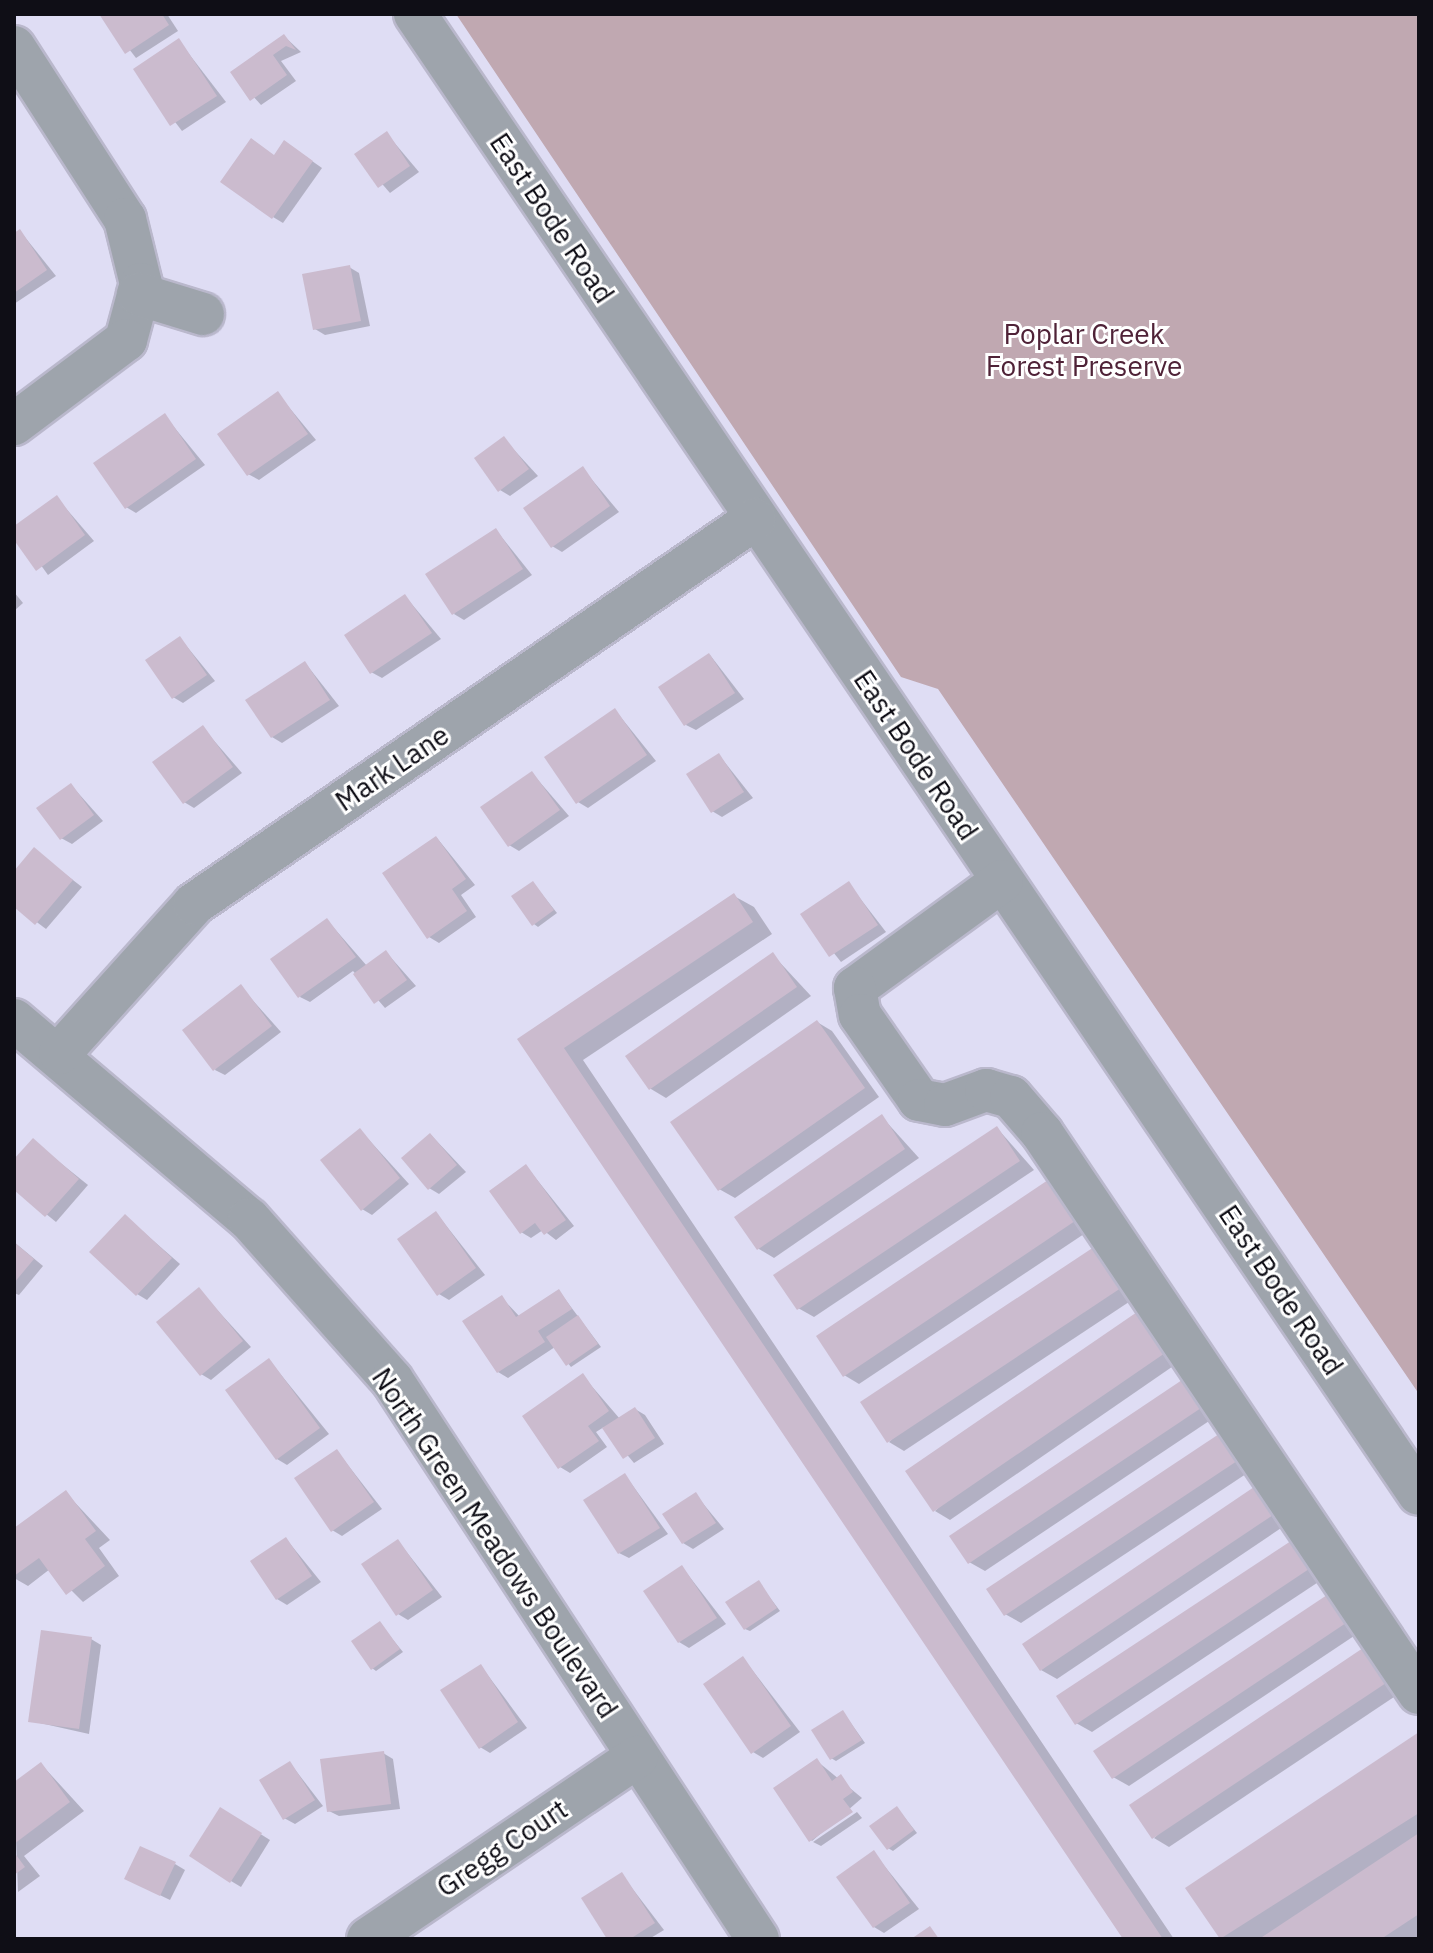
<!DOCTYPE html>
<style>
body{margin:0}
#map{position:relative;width:1433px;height:1953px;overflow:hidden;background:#dfddf4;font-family:"IBM Plex Sans",sans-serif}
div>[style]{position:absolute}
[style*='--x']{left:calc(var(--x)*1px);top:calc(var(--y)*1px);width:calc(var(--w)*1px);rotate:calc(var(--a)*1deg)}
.green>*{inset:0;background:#c0a8b1}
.shadow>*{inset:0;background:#0003}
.building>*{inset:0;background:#cbbbce}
.roads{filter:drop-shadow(2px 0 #bab8cc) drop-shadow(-2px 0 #bab8cc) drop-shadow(0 2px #bab8cc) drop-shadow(0 -2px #bab8cc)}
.minor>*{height:42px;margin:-21px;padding:0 21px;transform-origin:21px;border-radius:21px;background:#9ea4ac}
span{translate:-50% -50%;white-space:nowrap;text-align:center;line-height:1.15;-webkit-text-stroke:6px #fff;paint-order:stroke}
.street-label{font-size:28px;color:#0f0e16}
.park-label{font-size:28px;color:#4f2237}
.frame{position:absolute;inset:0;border:16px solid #0f0e16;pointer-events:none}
</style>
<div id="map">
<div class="green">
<i style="clip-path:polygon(456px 14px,1419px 14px,1419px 1394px,938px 689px,901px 677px)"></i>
</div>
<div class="shadow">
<i style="clip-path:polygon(102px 14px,167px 14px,178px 31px,136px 58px)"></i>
<i style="clip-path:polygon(284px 36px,301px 52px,281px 61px,296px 81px,261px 105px,232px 73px)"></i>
<i style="clip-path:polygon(179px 41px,226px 102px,182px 131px,135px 70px)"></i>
<i style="clip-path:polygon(387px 134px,419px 172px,390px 193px,357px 155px)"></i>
<i style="clip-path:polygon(295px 149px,322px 168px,283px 223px,273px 217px)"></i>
<i style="clip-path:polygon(20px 231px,56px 276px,14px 304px,14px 235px)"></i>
<i style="clip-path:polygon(349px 267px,359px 273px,370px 326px,325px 335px,315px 329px)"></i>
<i style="clip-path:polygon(278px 394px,316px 440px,259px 480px,248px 474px)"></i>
<i style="clip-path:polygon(165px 416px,205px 465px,136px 513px,126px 507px)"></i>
<i style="clip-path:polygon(504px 439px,538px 476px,510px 496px,500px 490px)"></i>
<i style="clip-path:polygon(583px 469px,619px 512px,562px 552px,552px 546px)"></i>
<i style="clip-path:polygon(57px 498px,94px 541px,48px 575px,14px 528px)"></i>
<i style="clip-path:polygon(496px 530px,532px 575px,464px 620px,454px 614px)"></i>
<i style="clip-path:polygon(14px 592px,23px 603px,14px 611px)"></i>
<i style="clip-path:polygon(405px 596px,441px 639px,382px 678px,371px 672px)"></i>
<i style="clip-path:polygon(180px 638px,215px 681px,183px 703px,173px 697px)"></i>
<i style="clip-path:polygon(710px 655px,744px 699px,696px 730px,686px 725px)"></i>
<i style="clip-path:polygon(306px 664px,339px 706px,282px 743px,272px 737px)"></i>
<i style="clip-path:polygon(615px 710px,656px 761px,588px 808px,578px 802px)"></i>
<i style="clip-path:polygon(203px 728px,242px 773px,194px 808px,184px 802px)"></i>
<i style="clip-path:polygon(719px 755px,753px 798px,722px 817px,712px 811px)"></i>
<i style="clip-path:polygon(532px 773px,569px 816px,519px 851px,509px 845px)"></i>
<i style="clip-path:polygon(71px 785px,103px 821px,72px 844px,61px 838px)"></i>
<i style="clip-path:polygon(437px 838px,475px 885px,461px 895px,476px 917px,439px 943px,429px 937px)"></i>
<i style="clip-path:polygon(34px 850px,82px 887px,46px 929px,14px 905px,14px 874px)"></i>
<i style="clip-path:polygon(533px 883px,557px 913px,538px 927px,534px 924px)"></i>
<i style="clip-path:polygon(849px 884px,886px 932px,841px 962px,803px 914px)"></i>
<i style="clip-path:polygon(734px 896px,754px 907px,772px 934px,583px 1060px,1174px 1939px,1126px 1939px,520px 1039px)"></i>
<i style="clip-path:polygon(327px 920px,367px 966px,386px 952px,416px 986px,385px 1008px,353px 971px,310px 1002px,300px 997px)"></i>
<i style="clip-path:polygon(773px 955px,811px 996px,666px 1098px,651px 1089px,628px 1056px)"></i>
<i style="clip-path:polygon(241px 987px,281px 1032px,225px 1075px,215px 1070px)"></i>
<i style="clip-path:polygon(817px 1022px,832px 1031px,879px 1097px,735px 1198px,719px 1189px)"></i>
<i style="clip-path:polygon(882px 1117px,919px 1158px,774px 1258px,759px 1249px,737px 1217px)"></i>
<i style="clip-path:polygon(997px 1128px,1034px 1170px,814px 1317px,798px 1308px)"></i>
<i style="clip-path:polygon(360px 1130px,409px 1184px,372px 1215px,362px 1209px)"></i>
<i style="clip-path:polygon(431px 1135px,466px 1172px,439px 1194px,429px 1188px)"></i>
<i style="clip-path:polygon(33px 1141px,88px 1185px,56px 1222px,14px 1188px,14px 1162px)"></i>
<i style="clip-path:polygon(526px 1166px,574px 1226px,556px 1240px,543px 1230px,531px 1238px,521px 1232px)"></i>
<i style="clip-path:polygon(1052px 1180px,1093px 1228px,859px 1384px,844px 1375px)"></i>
<i style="clip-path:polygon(437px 1214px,485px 1275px,449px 1300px,439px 1294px)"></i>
<i style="clip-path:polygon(125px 1216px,180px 1264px,147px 1300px,137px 1294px)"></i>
<i style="clip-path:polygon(14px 1242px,43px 1266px,19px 1295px,14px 1293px)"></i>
<i style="clip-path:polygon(1097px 1247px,1138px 1296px,904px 1451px,889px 1442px)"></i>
<i style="clip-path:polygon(199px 1290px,251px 1347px,211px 1380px,201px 1374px)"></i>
<i style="clip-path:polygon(559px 1291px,601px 1347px,571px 1367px,555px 1347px,508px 1378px,498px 1372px,502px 1298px,520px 1317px)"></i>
<i style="clip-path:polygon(1140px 1313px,1182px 1360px,950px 1520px,935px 1511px)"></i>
<i style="clip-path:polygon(269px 1360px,329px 1434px,287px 1465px,277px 1459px)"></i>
<i style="clip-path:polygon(583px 1376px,620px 1419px,635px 1409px,645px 1415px,664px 1444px,634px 1463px,604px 1427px,596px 1432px,607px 1447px,570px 1473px,560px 1467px)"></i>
<i style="clip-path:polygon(1185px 1381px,1218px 1415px,985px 1571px,969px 1562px)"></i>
<i style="clip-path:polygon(1238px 1443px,1255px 1468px,1021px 1623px,1005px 1614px)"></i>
<i style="clip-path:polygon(337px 1451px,382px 1509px,342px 1536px,332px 1530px)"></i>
<i style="clip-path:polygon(625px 1475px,668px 1534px,629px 1558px,619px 1553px)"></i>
<i style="clip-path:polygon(1257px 1488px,1290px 1522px,1057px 1679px,1041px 1670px)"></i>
<i style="clip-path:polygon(66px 1493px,110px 1540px,99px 1548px,119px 1576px,83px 1602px,50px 1569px,28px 1586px,14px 1578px,14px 1531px)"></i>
<i style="clip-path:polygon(696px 1495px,724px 1529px,693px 1549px,683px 1543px)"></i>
<i style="clip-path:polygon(287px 1540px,321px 1582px,287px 1605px,277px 1599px)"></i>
<i style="clip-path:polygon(398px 1541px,442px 1597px,408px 1620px,398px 1614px)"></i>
<i style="clip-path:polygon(1309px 1550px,1326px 1577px,1092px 1732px,1076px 1723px)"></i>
<i style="clip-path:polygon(682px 1567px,726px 1624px,689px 1648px,679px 1642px)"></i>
<i style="clip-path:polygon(759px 1583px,780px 1611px,750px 1631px,745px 1629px)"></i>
<i style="clip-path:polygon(1330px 1596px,1363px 1630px,1129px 1786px,1113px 1777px)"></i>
<i style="clip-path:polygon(380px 1624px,403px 1652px,376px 1671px,372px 1668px)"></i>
<i style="clip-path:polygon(91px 1639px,101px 1645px,89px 1734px,31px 1721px)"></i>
<i style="clip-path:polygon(1366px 1649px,1403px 1691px,1169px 1847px,1154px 1838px)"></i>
<i style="clip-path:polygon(743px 1658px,800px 1732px,763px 1758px,753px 1752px)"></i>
<i style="clip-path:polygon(481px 1666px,527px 1728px,490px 1753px,480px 1747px)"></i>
<i style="clip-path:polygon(843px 1712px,865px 1743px,836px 1761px,831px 1758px)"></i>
<i style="clip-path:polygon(1419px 1734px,1419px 1938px,1222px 1939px,1188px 1888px)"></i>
<i style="clip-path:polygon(383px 1753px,393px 1759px,400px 1809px,339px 1816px,329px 1811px)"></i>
<i style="clip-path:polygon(817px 1761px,862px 1798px,812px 1841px,811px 1840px)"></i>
<i style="clip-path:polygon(290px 1763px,323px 1806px,295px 1824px,284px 1818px)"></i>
<i style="clip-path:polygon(41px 1764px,84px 1811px,24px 1856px,40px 1876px,18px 1892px,14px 1784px)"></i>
<i style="clip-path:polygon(897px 1808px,917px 1833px,893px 1851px,888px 1848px)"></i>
<i style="clip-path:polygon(221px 1809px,270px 1840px,241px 1887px,231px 1881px)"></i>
<i style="clip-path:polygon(857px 1812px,862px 1818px,821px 1846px,813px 1842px)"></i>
<i style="clip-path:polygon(874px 1853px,919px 1909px,884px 1933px,874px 1927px)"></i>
<i style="clip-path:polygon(175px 1864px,185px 1870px,170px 1900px,137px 1884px)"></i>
<i style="clip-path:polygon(622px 1875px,664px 1930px,649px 1939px,609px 1939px)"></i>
</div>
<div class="building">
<i style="clip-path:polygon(99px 14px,162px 14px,169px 25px,125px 54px)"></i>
<i style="clip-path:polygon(284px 34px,296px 50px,286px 46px,273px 55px,287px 75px,250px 101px,230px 72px)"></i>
<i style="clip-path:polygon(179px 38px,217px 96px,170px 126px,133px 69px)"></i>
<i style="clip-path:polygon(387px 131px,410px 166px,378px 188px,354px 154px)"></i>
<i style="clip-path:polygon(251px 138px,274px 155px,284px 140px,313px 161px,272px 219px,220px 182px)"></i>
<i style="clip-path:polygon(20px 229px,47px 270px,14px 293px,14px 233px)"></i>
<i style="clip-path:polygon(350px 265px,361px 321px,313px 330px,302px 274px)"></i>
<i style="clip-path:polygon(278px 391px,308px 434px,247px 476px,217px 434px)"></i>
<i style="clip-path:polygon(165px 413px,196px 459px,125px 509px,93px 463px)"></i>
<i style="clip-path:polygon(504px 436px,529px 469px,498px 492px,474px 458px)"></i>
<i style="clip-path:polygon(583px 466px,610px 506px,551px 548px,523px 508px)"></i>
<i style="clip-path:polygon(57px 495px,85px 535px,36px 571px,14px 540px,14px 526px)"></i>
<i style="clip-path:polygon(496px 528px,523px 569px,452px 615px,425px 574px)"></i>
<i style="clip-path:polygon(405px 594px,432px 633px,370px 674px,344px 635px)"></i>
<i style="clip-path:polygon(180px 636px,207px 675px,172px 699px,145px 660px)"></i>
<i style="clip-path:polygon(709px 653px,735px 693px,684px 726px,658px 687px)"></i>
<i style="clip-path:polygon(305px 661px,330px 700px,271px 738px,245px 700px)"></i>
<i style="clip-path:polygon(615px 708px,647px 755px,576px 804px,544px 757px)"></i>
<i style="clip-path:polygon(203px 725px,233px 767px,183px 804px,152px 762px)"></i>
<i style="clip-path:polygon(719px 753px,744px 792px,711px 813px,686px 774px)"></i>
<i style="clip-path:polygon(532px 771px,560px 810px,508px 847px,480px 807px)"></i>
<i style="clip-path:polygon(71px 783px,94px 815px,60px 840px,36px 808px)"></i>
<i style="clip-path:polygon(436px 836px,466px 879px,452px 889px,467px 911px,427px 939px,382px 873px)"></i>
<i style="clip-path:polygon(34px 847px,73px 880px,35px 925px,14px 907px,14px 871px)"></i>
<i style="clip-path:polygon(533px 881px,554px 910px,532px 926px,511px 896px)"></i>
<i style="clip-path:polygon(849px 881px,878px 925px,829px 957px,800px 914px)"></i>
<i style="clip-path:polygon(734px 893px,753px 922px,564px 1048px,1163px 1939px,1123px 1939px,517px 1039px)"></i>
<i style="clip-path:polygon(327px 918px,356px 957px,298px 998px,270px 959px)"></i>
<i style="clip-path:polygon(386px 950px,407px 980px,374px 1004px,353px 974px)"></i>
<i style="clip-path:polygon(773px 952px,797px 987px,649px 1090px,625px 1056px)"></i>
<i style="clip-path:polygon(241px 984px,272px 1026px,213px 1071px,182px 1030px)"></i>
<i style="clip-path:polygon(817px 1020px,865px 1088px,718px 1191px,670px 1122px)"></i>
<i style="clip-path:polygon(882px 1114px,905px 1149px,757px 1250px,734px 1217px)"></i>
<i style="clip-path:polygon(997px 1126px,1020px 1161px,797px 1310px,773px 1275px)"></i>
<i style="clip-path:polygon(360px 1128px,400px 1178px,361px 1211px,320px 1160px)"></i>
<i style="clip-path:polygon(430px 1133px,457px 1165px,428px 1190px,401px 1158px)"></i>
<i style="clip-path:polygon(33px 1138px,79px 1179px,45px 1217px,14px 1190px,14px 1159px)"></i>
<i style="clip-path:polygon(526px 1164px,566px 1220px,544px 1235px,535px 1223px,520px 1234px,489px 1191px)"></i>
<i style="clip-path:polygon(1051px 1178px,1078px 1219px,843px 1377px,816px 1336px)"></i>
<i style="clip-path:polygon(436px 1211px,476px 1268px,437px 1296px,397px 1239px)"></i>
<i style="clip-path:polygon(125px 1214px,172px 1258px,136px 1296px,89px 1252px)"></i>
<i style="clip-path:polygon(14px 1242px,34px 1259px,14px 1283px)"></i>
<i style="clip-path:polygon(1097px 1245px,1124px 1286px,887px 1443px,860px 1402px)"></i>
<i style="clip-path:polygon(199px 1287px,243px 1341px,200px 1376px,156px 1322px)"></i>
<i style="clip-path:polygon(559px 1289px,572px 1309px,538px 1331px,545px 1342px,497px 1373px,462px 1321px,502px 1295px,516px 1317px)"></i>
<i style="clip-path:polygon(1140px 1310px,1168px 1351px,933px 1512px,905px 1471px)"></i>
<i style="clip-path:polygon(578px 1315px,598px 1344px,566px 1366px,546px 1337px)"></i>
<i style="clip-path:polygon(269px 1358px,320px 1428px,276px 1460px,225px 1390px)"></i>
<i style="clip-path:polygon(583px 1373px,609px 1411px,588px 1426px,599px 1441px,558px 1469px,522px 1416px)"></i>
<i style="clip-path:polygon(1185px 1378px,1204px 1406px,968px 1564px,949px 1536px)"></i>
<i style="clip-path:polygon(635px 1407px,655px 1438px,623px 1459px,602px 1428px)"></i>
<i style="clip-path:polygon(1222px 1432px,1240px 1459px,1004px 1616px,986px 1589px)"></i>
<i style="clip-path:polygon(337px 1449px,374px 1502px,331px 1532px,294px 1478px)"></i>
<i style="clip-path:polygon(625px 1473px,660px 1528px,618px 1554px,583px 1500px)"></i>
<i style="clip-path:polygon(1257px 1485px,1276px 1513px,1040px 1671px,1022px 1644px)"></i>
<i style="clip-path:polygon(66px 1490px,96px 1531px,85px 1539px,105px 1566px,66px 1595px,39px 1558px,14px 1576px,14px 1528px)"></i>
<i style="clip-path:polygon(696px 1492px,716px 1523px,682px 1544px,662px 1514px)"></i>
<i style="clip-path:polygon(286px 1537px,312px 1576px,276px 1600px,250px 1561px)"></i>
<i style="clip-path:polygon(398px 1539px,433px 1590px,396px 1616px,361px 1564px)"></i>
<i style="clip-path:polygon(1294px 1539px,1312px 1567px,1075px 1725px,1056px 1696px)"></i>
<i style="clip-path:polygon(682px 1565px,717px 1618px,678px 1643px,643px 1591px)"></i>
<i style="clip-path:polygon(759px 1580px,777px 1608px,744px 1630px,725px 1602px)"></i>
<i style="clip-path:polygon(1330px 1593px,1349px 1621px,1112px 1779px,1093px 1751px)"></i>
<i style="clip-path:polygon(380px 1621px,400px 1649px,371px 1670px,351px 1641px)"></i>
<i style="clip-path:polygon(41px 1630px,92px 1637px,79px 1729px,28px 1722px)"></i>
<i style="clip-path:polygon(1366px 1646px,1389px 1681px,1152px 1839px,1129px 1805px)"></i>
<i style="clip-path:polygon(743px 1656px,791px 1726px,751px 1754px,703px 1684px)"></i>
<i style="clip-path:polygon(481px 1664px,518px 1722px,479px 1749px,440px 1690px)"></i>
<i style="clip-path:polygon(843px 1710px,862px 1740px,830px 1760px,811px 1730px)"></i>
<i style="clip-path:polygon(1419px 1732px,1419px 1813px,1220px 1939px,1185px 1888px)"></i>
<i style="clip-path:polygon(384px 1751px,391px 1804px,327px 1812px,320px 1759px)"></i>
<i style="clip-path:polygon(817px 1758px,832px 1781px,841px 1774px,853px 1792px,843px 1799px,853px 1812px,809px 1842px,773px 1788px)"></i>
<i style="clip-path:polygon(290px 1761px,315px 1800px,283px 1820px,259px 1780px)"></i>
<i style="clip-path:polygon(41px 1762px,70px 1802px,14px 1844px,14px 1782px)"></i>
<i style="clip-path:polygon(897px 1806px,914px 1830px,887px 1850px,869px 1826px)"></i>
<i style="clip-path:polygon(220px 1807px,262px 1833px,230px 1883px,189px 1856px)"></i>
<i style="clip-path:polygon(1419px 1833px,1419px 1914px,1381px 1939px,1259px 1939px)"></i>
<i style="clip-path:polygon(140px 1846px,176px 1862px,160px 1896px,124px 1879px)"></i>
<i style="clip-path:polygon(874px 1850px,910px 1903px,873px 1928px,836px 1877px)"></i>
<i style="clip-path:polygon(14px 1852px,25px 1867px,14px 1875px)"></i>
<i style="clip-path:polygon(622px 1872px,655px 1923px,630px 1939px,607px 1939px,581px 1898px)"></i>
<i style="clip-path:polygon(930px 1926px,939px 1939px,911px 1939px)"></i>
</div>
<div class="roads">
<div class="minor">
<i style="--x:415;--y:14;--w:1788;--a:55.85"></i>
<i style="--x:14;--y:47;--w:205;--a:57.2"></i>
<i style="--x:125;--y:219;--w:67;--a:76.2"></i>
<i style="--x:141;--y:284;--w:58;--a:105"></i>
<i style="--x:126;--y:340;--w:140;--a:143.1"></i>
<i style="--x:138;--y:294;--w:68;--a:17.1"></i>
<i style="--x:1002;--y:881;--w:182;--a:143.9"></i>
<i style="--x:855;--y:988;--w:27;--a:80"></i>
<i style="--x:860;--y:1015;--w:103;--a:55.2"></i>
<i style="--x:919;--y:1100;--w:26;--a:11"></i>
<i style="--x:945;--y:1105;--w:44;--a:-20.1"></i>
<i style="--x:986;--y:1090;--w:26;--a:16"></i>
<i style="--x:1011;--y:1097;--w:48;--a:49.3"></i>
<i style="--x:1042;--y:1133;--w:675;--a:56.05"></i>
<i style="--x:14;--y:1020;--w:308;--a:40.3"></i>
<i style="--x:249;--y:1219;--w:215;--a:48.4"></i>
<i style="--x:392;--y:1380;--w:668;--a:56.79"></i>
<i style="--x:60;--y:1053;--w:200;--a:-48"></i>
<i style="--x:194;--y:904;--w:680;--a:-34.46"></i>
<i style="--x:368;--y:1939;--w:325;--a:-34.1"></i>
</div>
</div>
<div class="street-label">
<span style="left:552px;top:218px;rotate:56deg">East Bode Road</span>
<span style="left:916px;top:755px;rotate:56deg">East Bode Road</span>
<span style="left:392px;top:768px;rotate:-34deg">Mark Lane</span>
<span style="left:1281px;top:1290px;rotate:56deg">East Bode Road</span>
<span style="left:495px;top:1543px;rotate:56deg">North Green Meadows Boulevard</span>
<span style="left:502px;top:1848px;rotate:-34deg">Gregg Court</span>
</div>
<div class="park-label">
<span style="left:1084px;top:350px">Poplar Creek<br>Forest Preserve</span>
</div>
<div class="frame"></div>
</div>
